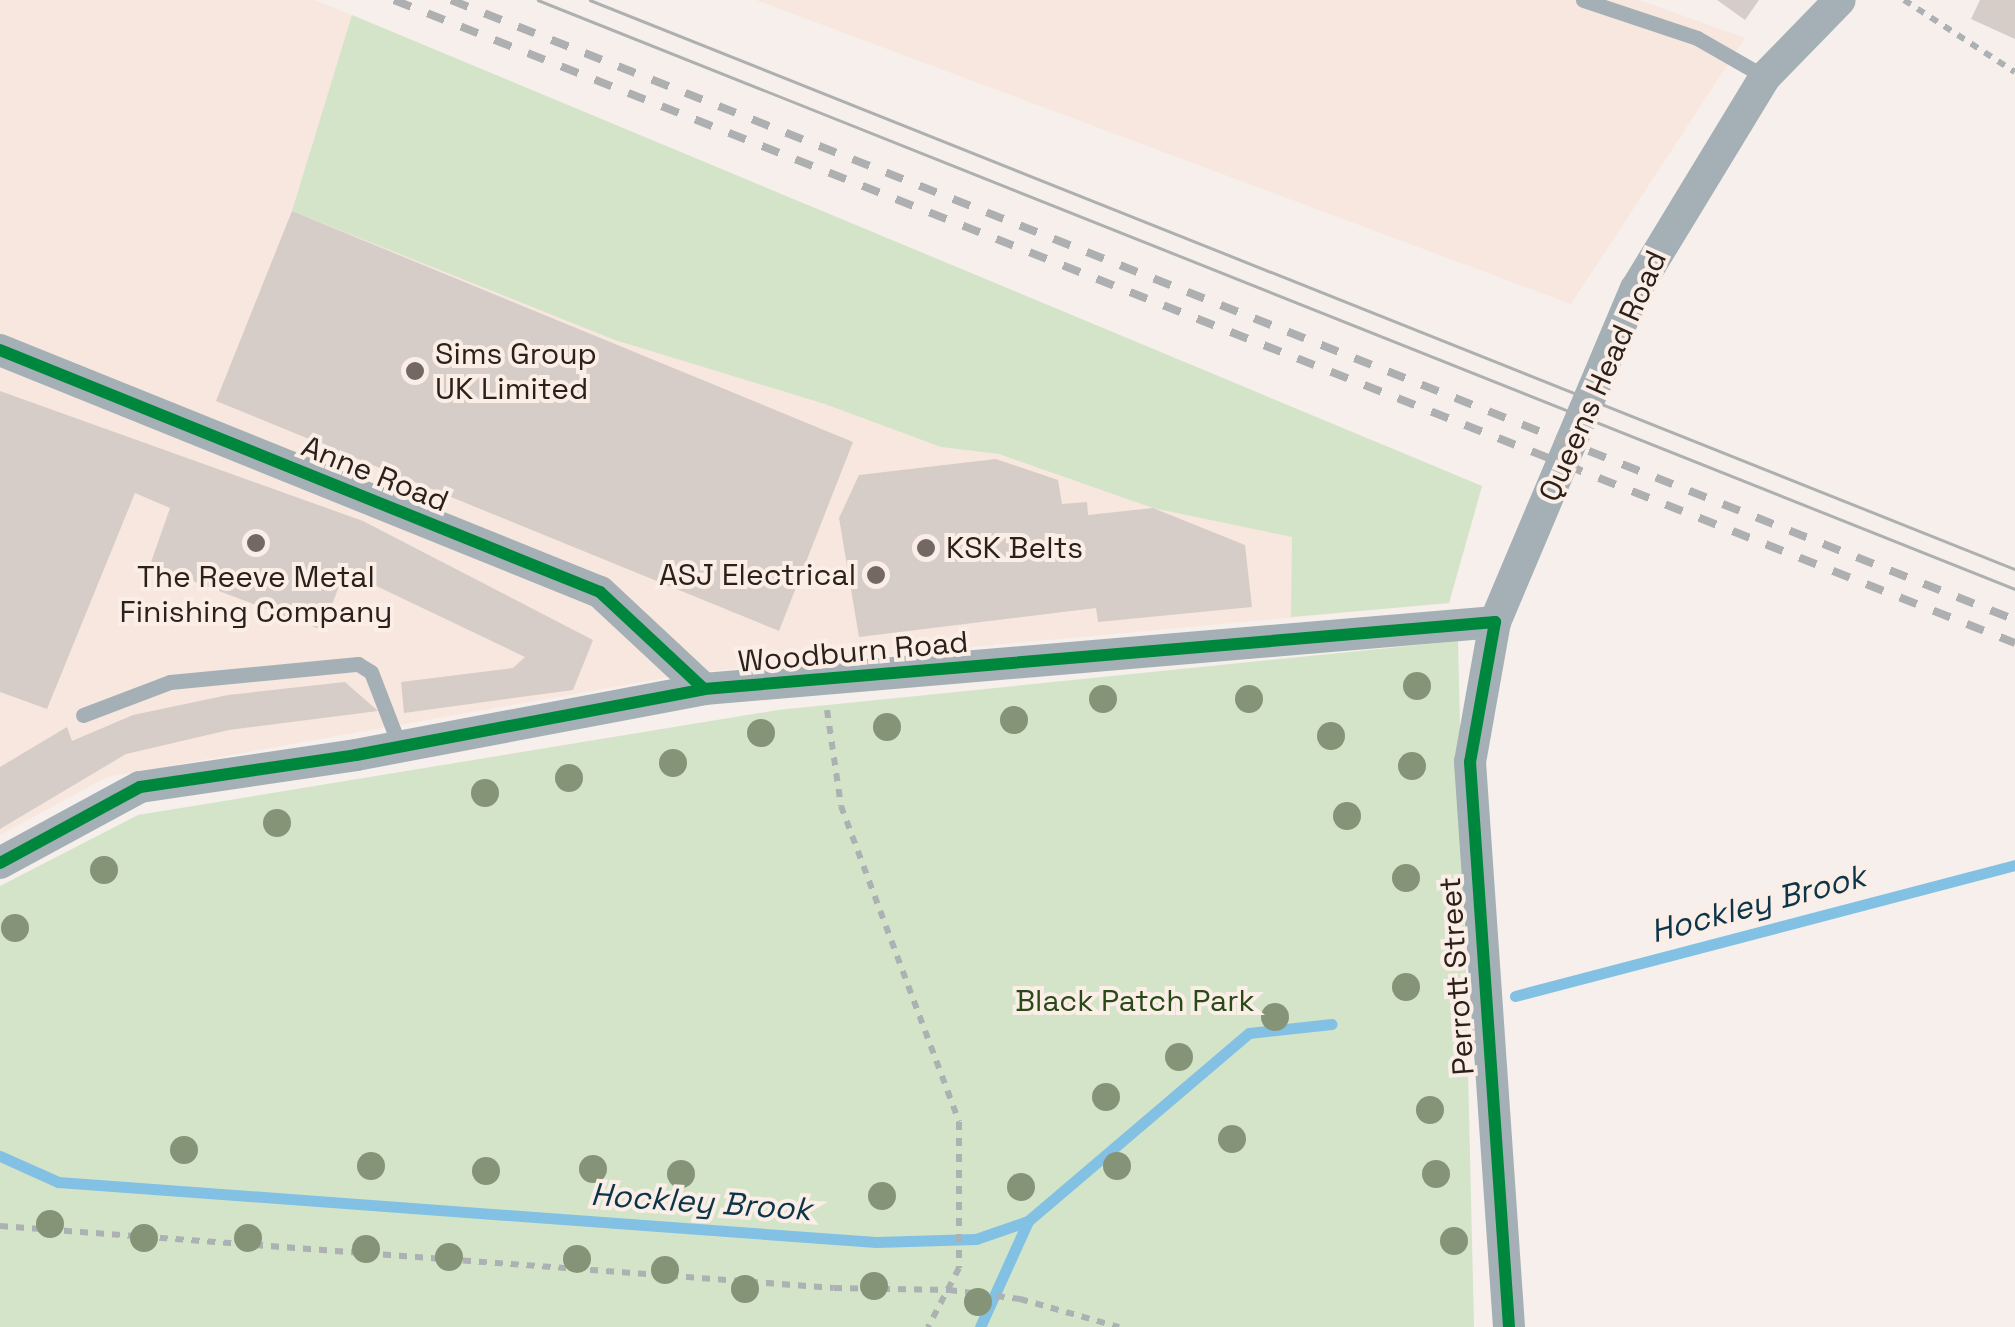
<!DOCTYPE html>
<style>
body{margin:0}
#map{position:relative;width:2015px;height:1327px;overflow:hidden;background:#f6efeb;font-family:"Space Grotesk",sans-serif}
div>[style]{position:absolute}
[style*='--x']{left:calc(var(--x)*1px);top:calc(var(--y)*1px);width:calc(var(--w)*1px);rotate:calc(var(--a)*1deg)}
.built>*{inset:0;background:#f8e7de}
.green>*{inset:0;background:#d4e4c8}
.stream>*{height:11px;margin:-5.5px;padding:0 5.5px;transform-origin:5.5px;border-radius:5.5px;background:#82c1e3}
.building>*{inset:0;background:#d6cdc8}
.path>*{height:6px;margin-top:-3px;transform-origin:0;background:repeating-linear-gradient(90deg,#acb1b3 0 8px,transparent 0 16px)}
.service>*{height:15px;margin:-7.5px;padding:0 7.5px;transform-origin:7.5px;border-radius:7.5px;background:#a4b0b5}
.minor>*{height:32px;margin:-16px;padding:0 16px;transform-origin:16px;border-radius:16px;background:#a4b0b5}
.tram>*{height:2.5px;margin:-1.25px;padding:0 1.25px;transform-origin:1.25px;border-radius:1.25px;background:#aeafb0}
.rail>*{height:8px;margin-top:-4px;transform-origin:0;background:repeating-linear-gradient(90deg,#aeafb0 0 18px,transparent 0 36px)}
.cycleway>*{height:12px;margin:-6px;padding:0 6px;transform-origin:6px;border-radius:6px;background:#00873e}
.trees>*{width:28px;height:28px;margin:-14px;border-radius:50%;background:#859476}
.dots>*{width:28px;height:28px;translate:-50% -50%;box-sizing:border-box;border:5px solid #fbeee7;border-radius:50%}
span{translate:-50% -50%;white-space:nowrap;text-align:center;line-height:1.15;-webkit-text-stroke:8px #fbeee7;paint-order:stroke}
.poi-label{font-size:30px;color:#2c201a}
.left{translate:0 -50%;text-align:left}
.right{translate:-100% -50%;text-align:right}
.street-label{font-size:30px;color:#2c201a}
.park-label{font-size:30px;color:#284a17}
.water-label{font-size:32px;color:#0c354a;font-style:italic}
</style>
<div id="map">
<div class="built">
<i style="clip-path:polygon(0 0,315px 0,1482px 486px,1449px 603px,692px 673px,107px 777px,0 835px)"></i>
<i style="clip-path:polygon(756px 0,1639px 0,1745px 38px,1571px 304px)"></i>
</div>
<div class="green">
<i style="clip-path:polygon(352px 15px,1482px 486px,1449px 603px,1291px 617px,1292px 537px,1153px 508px,999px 454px,941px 447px,825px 404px,615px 340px,292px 211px)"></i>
<i style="clip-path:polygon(1458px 641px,1474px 1327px,0 1327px,0 886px,138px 815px,778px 710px)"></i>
</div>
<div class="stream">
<i style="--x:1515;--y:996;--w:517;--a:-14.68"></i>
<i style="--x:0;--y:1156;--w:64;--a:24.1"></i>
<i style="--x:58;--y:1182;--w:820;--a:4.2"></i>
<i style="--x:876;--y:1242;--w:100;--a:-1.7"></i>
<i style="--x:976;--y:1239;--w:55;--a:-19.1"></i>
<i style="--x:1028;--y:1221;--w:290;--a:-40.4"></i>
<i style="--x:1249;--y:1033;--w:83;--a:-6.2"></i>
<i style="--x:980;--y:1327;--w:116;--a:-65.6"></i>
</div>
<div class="building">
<i style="clip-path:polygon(1717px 0,1759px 0,1745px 20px)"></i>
<i style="clip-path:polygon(1980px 0,2015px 0,2015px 39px,1971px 19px)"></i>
<i style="clip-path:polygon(292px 211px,853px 442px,779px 631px,216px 401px)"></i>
<i style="clip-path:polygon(0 391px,363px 521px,593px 640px,573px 690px,404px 713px,401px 682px,513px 668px,525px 657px,345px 571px,322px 630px,150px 565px,170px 508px,135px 493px,47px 709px,0 692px)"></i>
<i style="clip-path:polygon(996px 459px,1058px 480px,1062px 504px,1087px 502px,1088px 515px,1153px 508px,1245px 545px,1252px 607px,1098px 622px,1096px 608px,859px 637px,839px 518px,859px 475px)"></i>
<i style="clip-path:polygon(345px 682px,378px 711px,229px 730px,126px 754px,0 829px,0 767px,67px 727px,72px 741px,133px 715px,228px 695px)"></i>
</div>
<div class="path">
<i style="--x:1904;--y:0;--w:132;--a:33"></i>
<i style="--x:827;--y:710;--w:97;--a:81.7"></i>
<i style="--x:841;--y:806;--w:337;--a:69.5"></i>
<i style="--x:959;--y:1122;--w:146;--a:90"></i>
<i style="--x:959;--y:1268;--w:67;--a:117.7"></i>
<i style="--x:0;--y:1226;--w:836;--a:4.25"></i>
<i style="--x:834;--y:1288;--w:115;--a:1"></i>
<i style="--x:949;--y:1290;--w:72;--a:7.2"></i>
<i style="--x:1020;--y:1299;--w:103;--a:15.8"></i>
</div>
<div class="service">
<i style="--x:1583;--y:0;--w:120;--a:18.4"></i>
<i style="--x:1697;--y:38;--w:78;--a:29.8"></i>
<i style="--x:83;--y:715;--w:93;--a:-20.8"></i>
<i style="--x:170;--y:682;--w:189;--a:-5.5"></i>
<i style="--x:358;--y:664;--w:15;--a:32"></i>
<i style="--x:371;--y:672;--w:80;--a:68.9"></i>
</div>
<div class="minor">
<i style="--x:0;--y:350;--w:647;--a:21.97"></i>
<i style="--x:600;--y:592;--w:142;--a:43"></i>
<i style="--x:0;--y:863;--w:159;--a:-28.5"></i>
<i style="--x:140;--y:787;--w:218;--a:-8.4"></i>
<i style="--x:356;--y:755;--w:354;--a:-10.7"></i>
<i style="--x:704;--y:689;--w:794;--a:-4.84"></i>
<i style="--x:1509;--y:1327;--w:566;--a:-93.95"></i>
<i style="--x:1470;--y:762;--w:142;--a:-79.9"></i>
<i style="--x:1495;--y:622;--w:362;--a:-67.1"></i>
<i style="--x:1636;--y:289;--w:248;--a:-58.7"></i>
<i style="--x:1765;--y:77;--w:107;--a:-45.8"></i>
</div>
<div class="tram">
<i style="--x:538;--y:0;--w:1590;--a:21.74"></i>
<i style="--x:590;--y:0;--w:1534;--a:21.77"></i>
</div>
<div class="rail">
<i style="--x:394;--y:0;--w:1744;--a:21.64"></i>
<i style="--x:451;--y:0;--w:1682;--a:21.62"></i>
</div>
<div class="cycleway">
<i style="--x:0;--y:350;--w:647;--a:21.97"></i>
<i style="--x:600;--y:592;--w:142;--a:43"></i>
<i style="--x:0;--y:863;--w:159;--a:-28.5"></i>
<i style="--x:140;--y:787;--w:218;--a:-8.4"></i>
<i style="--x:356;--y:755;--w:354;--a:-10.7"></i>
<i style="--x:704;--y:689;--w:794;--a:-4.84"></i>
<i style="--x:1495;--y:622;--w:142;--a:100.1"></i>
<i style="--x:1470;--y:762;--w:566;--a:86.05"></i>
</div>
<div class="trees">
<i style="left:1417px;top:686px"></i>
<i style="left:1103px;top:699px"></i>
<i style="left:1249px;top:699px"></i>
<i style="left:1014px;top:720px"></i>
<i style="left:887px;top:727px"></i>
<i style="left:761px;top:733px"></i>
<i style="left:1331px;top:736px"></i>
<i style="left:673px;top:763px"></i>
<i style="left:1412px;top:766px"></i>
<i style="left:569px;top:778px"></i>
<i style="left:485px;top:793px"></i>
<i style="left:1347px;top:816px"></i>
<i style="left:277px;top:823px"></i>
<i style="left:104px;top:870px"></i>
<i style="left:1406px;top:878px"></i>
<i style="left:15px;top:928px"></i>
<i style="left:1406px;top:987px"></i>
<i style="left:1275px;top:1017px"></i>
<i style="left:1179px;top:1057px"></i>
<i style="left:1106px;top:1097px"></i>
<i style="left:1430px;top:1110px"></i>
<i style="left:1232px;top:1139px"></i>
<i style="left:184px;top:1150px"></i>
<i style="left:371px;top:1166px"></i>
<i style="left:1117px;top:1166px"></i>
<i style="left:593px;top:1169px"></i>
<i style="left:486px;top:1171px"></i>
<i style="left:681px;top:1174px"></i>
<i style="left:1436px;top:1174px"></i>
<i style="left:1021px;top:1187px"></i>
<i style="left:882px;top:1196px"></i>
<i style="left:50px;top:1224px"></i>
<i style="left:144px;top:1238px"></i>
<i style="left:248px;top:1238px"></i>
<i style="left:1454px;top:1241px"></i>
<i style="left:366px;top:1249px"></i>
<i style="left:449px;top:1257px"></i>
<i style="left:577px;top:1259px"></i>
<i style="left:665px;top:1270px"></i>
<i style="left:874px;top:1286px"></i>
<i style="left:745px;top:1289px"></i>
<i style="left:978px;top:1302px"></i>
</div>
<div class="dots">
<i style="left:415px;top:371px;background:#736863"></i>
<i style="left:256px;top:543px;background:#736863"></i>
<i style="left:926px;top:548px;background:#736863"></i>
<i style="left:876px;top:575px;background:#736863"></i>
</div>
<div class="poi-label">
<span class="left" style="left:435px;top:371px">Sims Group<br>UK Limited</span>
<span class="left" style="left:946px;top:548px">KSK Belts</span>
<span class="right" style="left:856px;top:575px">ASJ Electrical</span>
<span style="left:256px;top:594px">The Reeve Metal<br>Finishing Company</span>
</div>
<div class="street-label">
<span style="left:1603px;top:376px;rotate:-66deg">Queens Head Road</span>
<span style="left:375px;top:474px;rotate:22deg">Anne Road</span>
<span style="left:853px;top:652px;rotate:-5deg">Woodburn Road</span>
<span style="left:1457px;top:976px;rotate:-94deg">Perrott Street</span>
</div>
<div class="park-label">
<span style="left:1135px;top:1001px">Black Patch Park</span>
</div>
<div class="water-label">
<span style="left:1758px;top:904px;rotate:-15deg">Hockley Brook</span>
<span style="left:701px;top:1202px;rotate:4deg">Hockley Brook</span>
</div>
</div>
